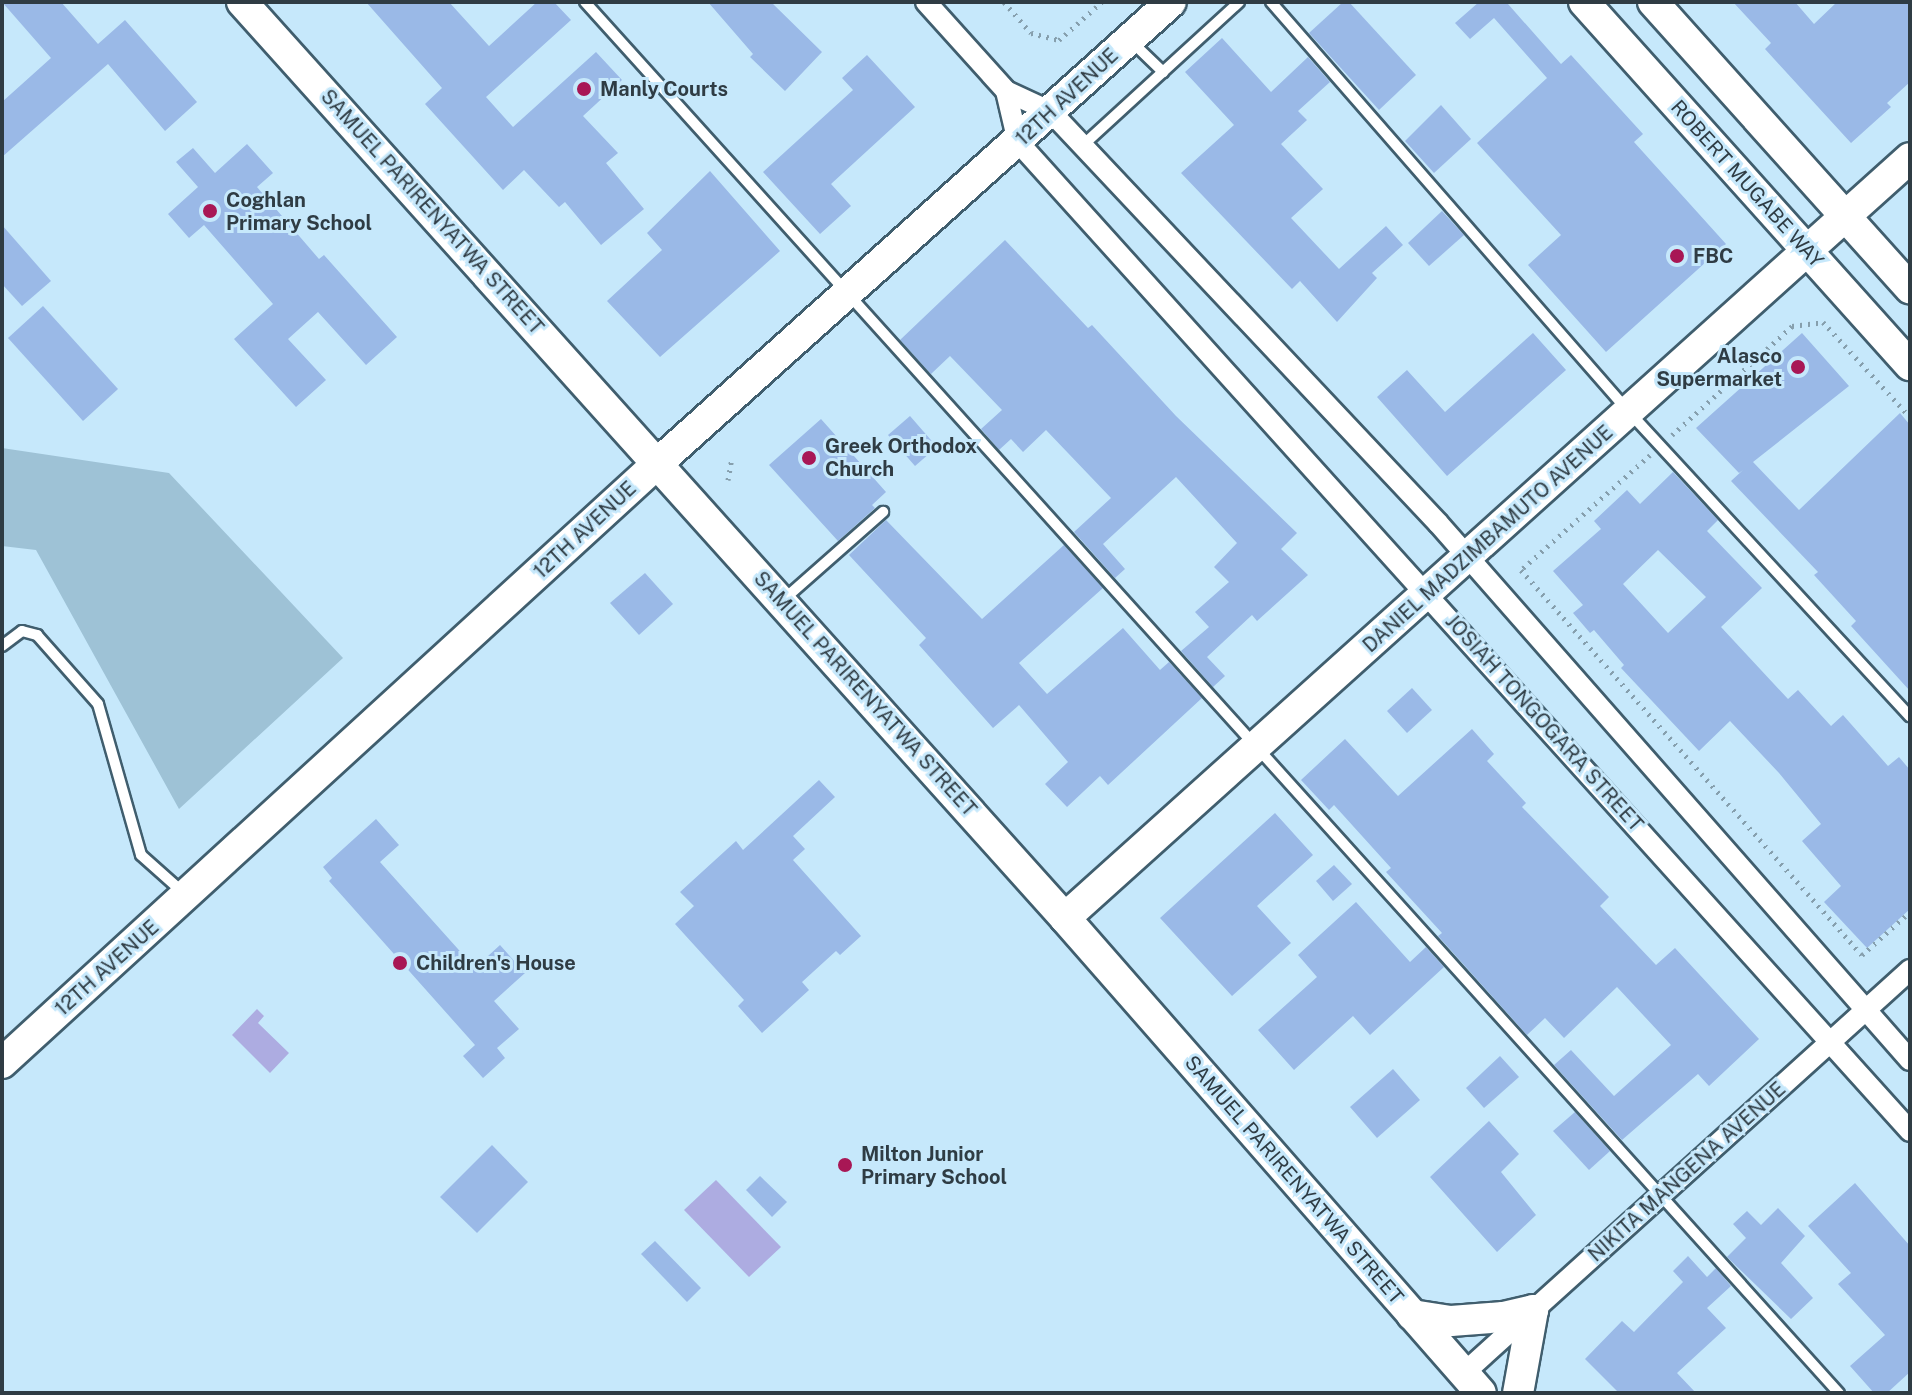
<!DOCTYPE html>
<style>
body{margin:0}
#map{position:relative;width:1912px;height:1395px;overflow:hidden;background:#c6e8fb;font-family:"Public Sans",sans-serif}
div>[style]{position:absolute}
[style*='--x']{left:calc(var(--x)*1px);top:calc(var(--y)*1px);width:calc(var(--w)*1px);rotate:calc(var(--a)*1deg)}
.green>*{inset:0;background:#9ec2d6}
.water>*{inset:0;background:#adace1}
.building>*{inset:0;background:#9ab9e7}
.path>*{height:5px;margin-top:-2.5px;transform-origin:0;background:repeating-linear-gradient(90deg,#869fad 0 2px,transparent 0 8px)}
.roads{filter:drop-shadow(2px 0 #405e6e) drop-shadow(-2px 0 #405e6e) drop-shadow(0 2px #405e6e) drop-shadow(0 -2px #405e6e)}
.lane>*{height:10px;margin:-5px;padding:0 5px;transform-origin:5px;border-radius:5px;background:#fff}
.street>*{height:20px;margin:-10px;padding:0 10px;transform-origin:10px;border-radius:10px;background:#fff}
.secondary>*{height:30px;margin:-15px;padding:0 15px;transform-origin:15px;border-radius:15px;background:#fff}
.dots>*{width:22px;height:22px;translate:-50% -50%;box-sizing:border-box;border:4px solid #c6e8fb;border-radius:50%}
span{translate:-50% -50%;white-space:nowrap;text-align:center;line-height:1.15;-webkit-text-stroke:6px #c6e8fb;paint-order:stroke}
.poi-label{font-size:20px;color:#2f3c44;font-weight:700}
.left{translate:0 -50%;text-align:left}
.right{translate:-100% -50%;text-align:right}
.street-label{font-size:20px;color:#2f3c44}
.frame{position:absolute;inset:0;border:4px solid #2f3c44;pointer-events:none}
</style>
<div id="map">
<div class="green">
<i style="clip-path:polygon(2px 448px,169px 473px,343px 658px,179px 809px,36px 550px,2px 546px)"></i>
</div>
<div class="water">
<i style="clip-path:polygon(257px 1009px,264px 1016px,258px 1023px,289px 1053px,270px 1073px,232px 1035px)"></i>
<i style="clip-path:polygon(716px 1180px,781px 1247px,749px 1277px,684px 1210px)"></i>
</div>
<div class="building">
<i style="clip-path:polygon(2px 2px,61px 2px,98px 44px,125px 20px,197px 102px,165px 131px,108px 64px,2px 157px,2px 102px,51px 58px)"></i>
<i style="clip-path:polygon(366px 2px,449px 2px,489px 46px,537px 2px,554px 2px,571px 20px,486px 97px,513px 127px,596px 52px,622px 80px,583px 116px,618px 153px,606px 163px,644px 209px,601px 245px,565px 202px,559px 207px,524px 170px,503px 190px,425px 104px,442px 88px)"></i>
<i style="clip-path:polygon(708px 2px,771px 2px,822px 52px,785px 91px,750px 57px,753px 54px)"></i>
<i style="clip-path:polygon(1343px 2px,1349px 2px,1416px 75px,1379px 110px,1309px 33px)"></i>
<i style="clip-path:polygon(1479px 2px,1511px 2px,1508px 4px,1561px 64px,1571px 55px,1643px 134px,1634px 142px,1726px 244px,1606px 352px,1528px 265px,1561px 235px,1477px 143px,1547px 78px,1494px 18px,1470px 39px,1455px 23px)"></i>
<i style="clip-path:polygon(1733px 2px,1795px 2px,1814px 24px,1837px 2px,1910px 2px,1910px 82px,1887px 103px,1891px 107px,1851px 143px,1765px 49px,1771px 43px)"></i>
<i style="clip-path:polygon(1222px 38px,1271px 92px,1308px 57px,1330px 82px,1298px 111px,1307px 120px,1281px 144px,1323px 189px,1291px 218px,1339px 269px,1386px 226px,1403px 245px,1372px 273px,1377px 278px,1337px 322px,1300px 281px,1292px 289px,1181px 173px,1234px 125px,1185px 72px)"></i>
<i style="clip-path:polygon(867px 55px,915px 107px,831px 184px,851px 206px,820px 234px,763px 172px,853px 90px,842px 78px)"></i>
<i style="clip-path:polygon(1441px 105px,1471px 139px,1434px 173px,1405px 141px)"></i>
<i style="clip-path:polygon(247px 144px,273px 173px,257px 187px,319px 259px,324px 255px,397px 337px,366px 365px,318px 312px,288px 339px,326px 380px,296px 407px,234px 339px,273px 304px,204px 225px,189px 238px,168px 214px,198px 187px,176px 162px,193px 148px,215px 173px)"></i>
<i style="clip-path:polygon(710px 171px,780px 251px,660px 357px,607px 301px,662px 250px,647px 233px)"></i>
<i style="clip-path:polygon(1442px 211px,1464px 235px,1429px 266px,1408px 243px)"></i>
<i style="clip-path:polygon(2px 225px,51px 281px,22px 306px,2px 284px)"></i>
<i style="clip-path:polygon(1005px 240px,1088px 328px,1092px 325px,1176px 416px,1297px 533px,1281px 549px,1308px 575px,1257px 621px,1252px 615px,1207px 657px,1225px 676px,1213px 687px,1181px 651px,1209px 627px,1195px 612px,1229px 582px,1214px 567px,1237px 543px,1176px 477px,1103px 544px,1125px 569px,1115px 578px,1074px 532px,1111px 498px,1046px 430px,1023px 452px,1011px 439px,999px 450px,981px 429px,1002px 410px,950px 356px,931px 374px,900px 340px)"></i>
<i style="clip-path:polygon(43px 306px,118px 389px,83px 421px,8px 338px)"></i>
<i style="clip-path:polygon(1533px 333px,1566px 370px,1447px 476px,1377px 397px,1407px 370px,1445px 412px)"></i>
<i style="clip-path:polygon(1802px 333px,1849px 386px,1753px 462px,1799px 510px,1900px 413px,1910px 425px,1910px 691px,1851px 626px,1856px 621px,1814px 575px,1818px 572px,1731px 481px,1743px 470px,1739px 473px,1696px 428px)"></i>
<i style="clip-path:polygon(910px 416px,937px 447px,915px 466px,888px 435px)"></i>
<i style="clip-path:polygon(821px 419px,886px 492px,872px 505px,875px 508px,838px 541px,769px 465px)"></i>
<i style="clip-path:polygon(evenodd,1673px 472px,1718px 520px,1707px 531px,1762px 588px,1721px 627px,1788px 699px,1798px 690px,1831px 726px,1843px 715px,1888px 766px,1899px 757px,1910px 770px,1910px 909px,1867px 948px,1824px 902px,1841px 886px,1802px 841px,1821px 824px,1779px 773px,1730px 721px,1699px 751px,1621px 668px,1624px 665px,1594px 630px,1590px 633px,1573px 613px,1583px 605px,1553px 571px,1601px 529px,1594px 521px,1627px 490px,1640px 504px,1673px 472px,1658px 550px,1706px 597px,1668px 633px,1623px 584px,1658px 550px)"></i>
<i style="clip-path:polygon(886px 520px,982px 619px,1064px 545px,1103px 588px,1019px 663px,1047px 694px,1123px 628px,1160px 670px,1169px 662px,1202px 698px,1108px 785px,1100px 776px,1067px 807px,1045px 784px,1068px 762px,1019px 705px,993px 728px,919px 645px,926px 638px,849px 555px)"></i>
<i style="clip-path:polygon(645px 573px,673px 604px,639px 635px,610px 603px)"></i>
<i style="clip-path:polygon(1412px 688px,1432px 710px,1407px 733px,1387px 711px)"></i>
<i style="clip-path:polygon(1472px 729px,1494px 754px,1487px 761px,1526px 803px,1522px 807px,1609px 897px,1600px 906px,1656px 965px,1675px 948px,1759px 1039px,1709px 1086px,1698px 1074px,1622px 1140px,1554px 1065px,1571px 1050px,1614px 1096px,1671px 1045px,1617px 987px,1564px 1038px,1545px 1018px,1527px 1035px,1438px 936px,1442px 933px,1386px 872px,1391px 868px,1334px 805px,1329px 810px,1301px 780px,1345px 739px,1398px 796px)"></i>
<i style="clip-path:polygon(819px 780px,835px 797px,793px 836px,805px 849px,793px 860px,861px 936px,840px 955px,836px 951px,802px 982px,809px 990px,762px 1033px,738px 1006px,744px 1000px,675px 924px,694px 906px,680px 892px,736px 841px,743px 850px)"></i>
<i style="clip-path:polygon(1275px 813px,1313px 855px,1257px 906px,1291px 943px,1232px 996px,1160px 918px)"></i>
<i style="clip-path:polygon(376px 819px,399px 845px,380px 862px,475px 968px,500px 945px,525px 973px,494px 1001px,519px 1029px,497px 1048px,505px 1058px,483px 1078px,463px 1056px,475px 1045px,329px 881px,332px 878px,323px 867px)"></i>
<i style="clip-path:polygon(1334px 865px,1352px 884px,1333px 901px,1316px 881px)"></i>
<i style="clip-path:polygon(1356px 902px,1410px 962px,1426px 947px,1444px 967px,1370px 1035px,1353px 1016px,1294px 1070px,1258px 1030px,1317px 977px,1298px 955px)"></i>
<i style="clip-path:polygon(1500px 1056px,1519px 1077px,1484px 1108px,1466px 1088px)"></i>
<i style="clip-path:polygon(1393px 1069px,1420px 1100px,1377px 1138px,1350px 1107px)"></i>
<i style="clip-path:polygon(1575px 1112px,1610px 1151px,1589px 1170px,1553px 1131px)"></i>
<i style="clip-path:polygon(1489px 1121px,1519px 1154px,1501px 1172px,1536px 1215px,1497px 1252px,1430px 1177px)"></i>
<i style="clip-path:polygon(492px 1145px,528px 1182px,477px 1233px,440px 1197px)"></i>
<i style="clip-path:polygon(760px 1176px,787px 1202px,772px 1217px,746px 1190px)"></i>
<i style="clip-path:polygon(1855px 1183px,1910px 1246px,1910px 1372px,1887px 1393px,1874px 1393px,1850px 1366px,1885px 1335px,1838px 1284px,1851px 1273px,1808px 1226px)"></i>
<i style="clip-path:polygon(1778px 1208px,1805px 1236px,1781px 1263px,1813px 1298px,1791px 1319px,1727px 1257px,1746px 1238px,1733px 1224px,1747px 1211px,1761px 1225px)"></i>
<i style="clip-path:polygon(655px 1241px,701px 1288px,687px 1302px,641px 1254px)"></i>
<i style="clip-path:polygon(1688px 1256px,1707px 1277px,1716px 1268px,1731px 1286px,1707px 1308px,1726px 1328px,1677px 1373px,1696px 1393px,1619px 1393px,1585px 1359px,1622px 1321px,1634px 1332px,1683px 1282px,1673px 1271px)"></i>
</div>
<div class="path">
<i style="--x:1004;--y:2;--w:41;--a:48.9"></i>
<i style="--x:1031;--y:33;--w:29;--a:14"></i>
<i style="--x:1059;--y:40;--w:57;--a:-41.5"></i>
<i style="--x:1672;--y:435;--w:162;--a:-42.2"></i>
<i style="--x:1792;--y:326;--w:31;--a:-7"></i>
<i style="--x:1823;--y:322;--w:129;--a:47.5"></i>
<i style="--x:1650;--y:455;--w:173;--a:138.3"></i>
<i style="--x:1521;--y:570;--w:514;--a:48.47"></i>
<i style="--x:1862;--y:955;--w:64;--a:-41.9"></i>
<i style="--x:728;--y:480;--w:22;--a:-80"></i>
</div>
<div class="roads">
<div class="lane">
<i style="--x:585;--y:2;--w:1873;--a:47.97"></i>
<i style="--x:1271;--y:2;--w:544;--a:48.87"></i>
<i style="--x:1629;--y:412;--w:414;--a:47.3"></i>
<i style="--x:1133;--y:43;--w:42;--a:44"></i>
<i style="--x:1082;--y:146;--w:213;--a:-42.5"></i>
<i style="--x:782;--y:601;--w:135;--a:-41.4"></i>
<i style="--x:2;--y:646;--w:25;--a:-37"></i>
<i style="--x:22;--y:631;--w:16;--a:15"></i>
<i style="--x:37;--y:635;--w:92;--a:48.5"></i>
<i style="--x:98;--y:704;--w:157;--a:74.1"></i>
<i style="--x:141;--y:855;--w:59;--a:41.6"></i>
</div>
<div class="street">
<i style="--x:926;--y:2;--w:120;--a:48"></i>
<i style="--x:1006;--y:91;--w:50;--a:25"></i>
<i style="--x:1051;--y:112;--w:565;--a:46.72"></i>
<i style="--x:1438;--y:523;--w:715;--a:48.69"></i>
<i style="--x:1006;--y:91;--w:52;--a:76.8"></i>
<i style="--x:1018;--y:142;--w:1332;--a:47.95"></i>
<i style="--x:1463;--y:1374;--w:603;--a:-42.11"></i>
</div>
<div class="secondary">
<i style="--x:242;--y:2;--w:1231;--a:48.06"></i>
<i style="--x:1065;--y:918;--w:631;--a:48.79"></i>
<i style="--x:1584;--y:2;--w:488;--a:48.1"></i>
<i style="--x:1653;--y:2;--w:385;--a:48.1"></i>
<i style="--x:1065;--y:918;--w:1136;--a:-41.97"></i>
<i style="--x:2;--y:1063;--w:890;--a:-42.45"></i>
<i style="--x:659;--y:462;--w:688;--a:-41.94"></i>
<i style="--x:1412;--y:1315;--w:39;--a:9"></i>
<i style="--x:1451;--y:1321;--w:52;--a:-4.4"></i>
<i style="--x:1503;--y:1317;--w:31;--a:-13"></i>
<i style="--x:1533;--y:1310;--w:84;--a:100.2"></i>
</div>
</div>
<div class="dots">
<i style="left:584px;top:89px;background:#a81755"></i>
<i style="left:210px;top:211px;background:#a81755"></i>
<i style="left:1677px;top:256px;background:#a81755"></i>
<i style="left:1798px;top:367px;background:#a81755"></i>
<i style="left:809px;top:458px;background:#a81755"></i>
<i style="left:400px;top:963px;background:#a81755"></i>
<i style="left:845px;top:1165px;background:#a81755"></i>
</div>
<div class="poi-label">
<span class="left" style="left:600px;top:89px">Manly Courts</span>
<span class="left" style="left:226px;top:212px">Coghlan<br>Primary School</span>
<span class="left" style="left:1693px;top:256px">FBC</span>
<span class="right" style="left:1782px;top:368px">Alasco<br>Supermarket</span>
<span class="left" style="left:825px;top:458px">Greek Orthodox<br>Church</span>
<span class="left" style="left:416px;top:963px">Children's House</span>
<span class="left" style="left:861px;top:1166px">Milton Junior<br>Primary School</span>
</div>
<div class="street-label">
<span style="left:1067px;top:97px;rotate:-43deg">12TH AVENUE</span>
<span style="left:1747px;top:184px;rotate:48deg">ROBERT MUGABE WAY</span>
<span style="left:432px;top:212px;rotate:48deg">SAMUEL PARIRENYATWA STREET</span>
<span style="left:585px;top:530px;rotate:-43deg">12TH AVENUE</span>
<span style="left:1488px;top:539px;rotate:-42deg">DANIEL MADZIMBAMUTO AVENUE</span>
<span style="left:865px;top:694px;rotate:48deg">SAMUEL PARIRENYATWA STREET</span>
<span style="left:1544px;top:723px;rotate:48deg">JOSIAH TONGOGARA STREET</span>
<span style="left:107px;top:968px;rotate:-42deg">12TH AVENUE</span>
<span style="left:1687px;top:1172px;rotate:-42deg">NIKITA MANGENA AVENUE</span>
<span style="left:1294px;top:1180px;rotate:49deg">SAMUEL PARIRENYATWA STREET</span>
</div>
<div class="frame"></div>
</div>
